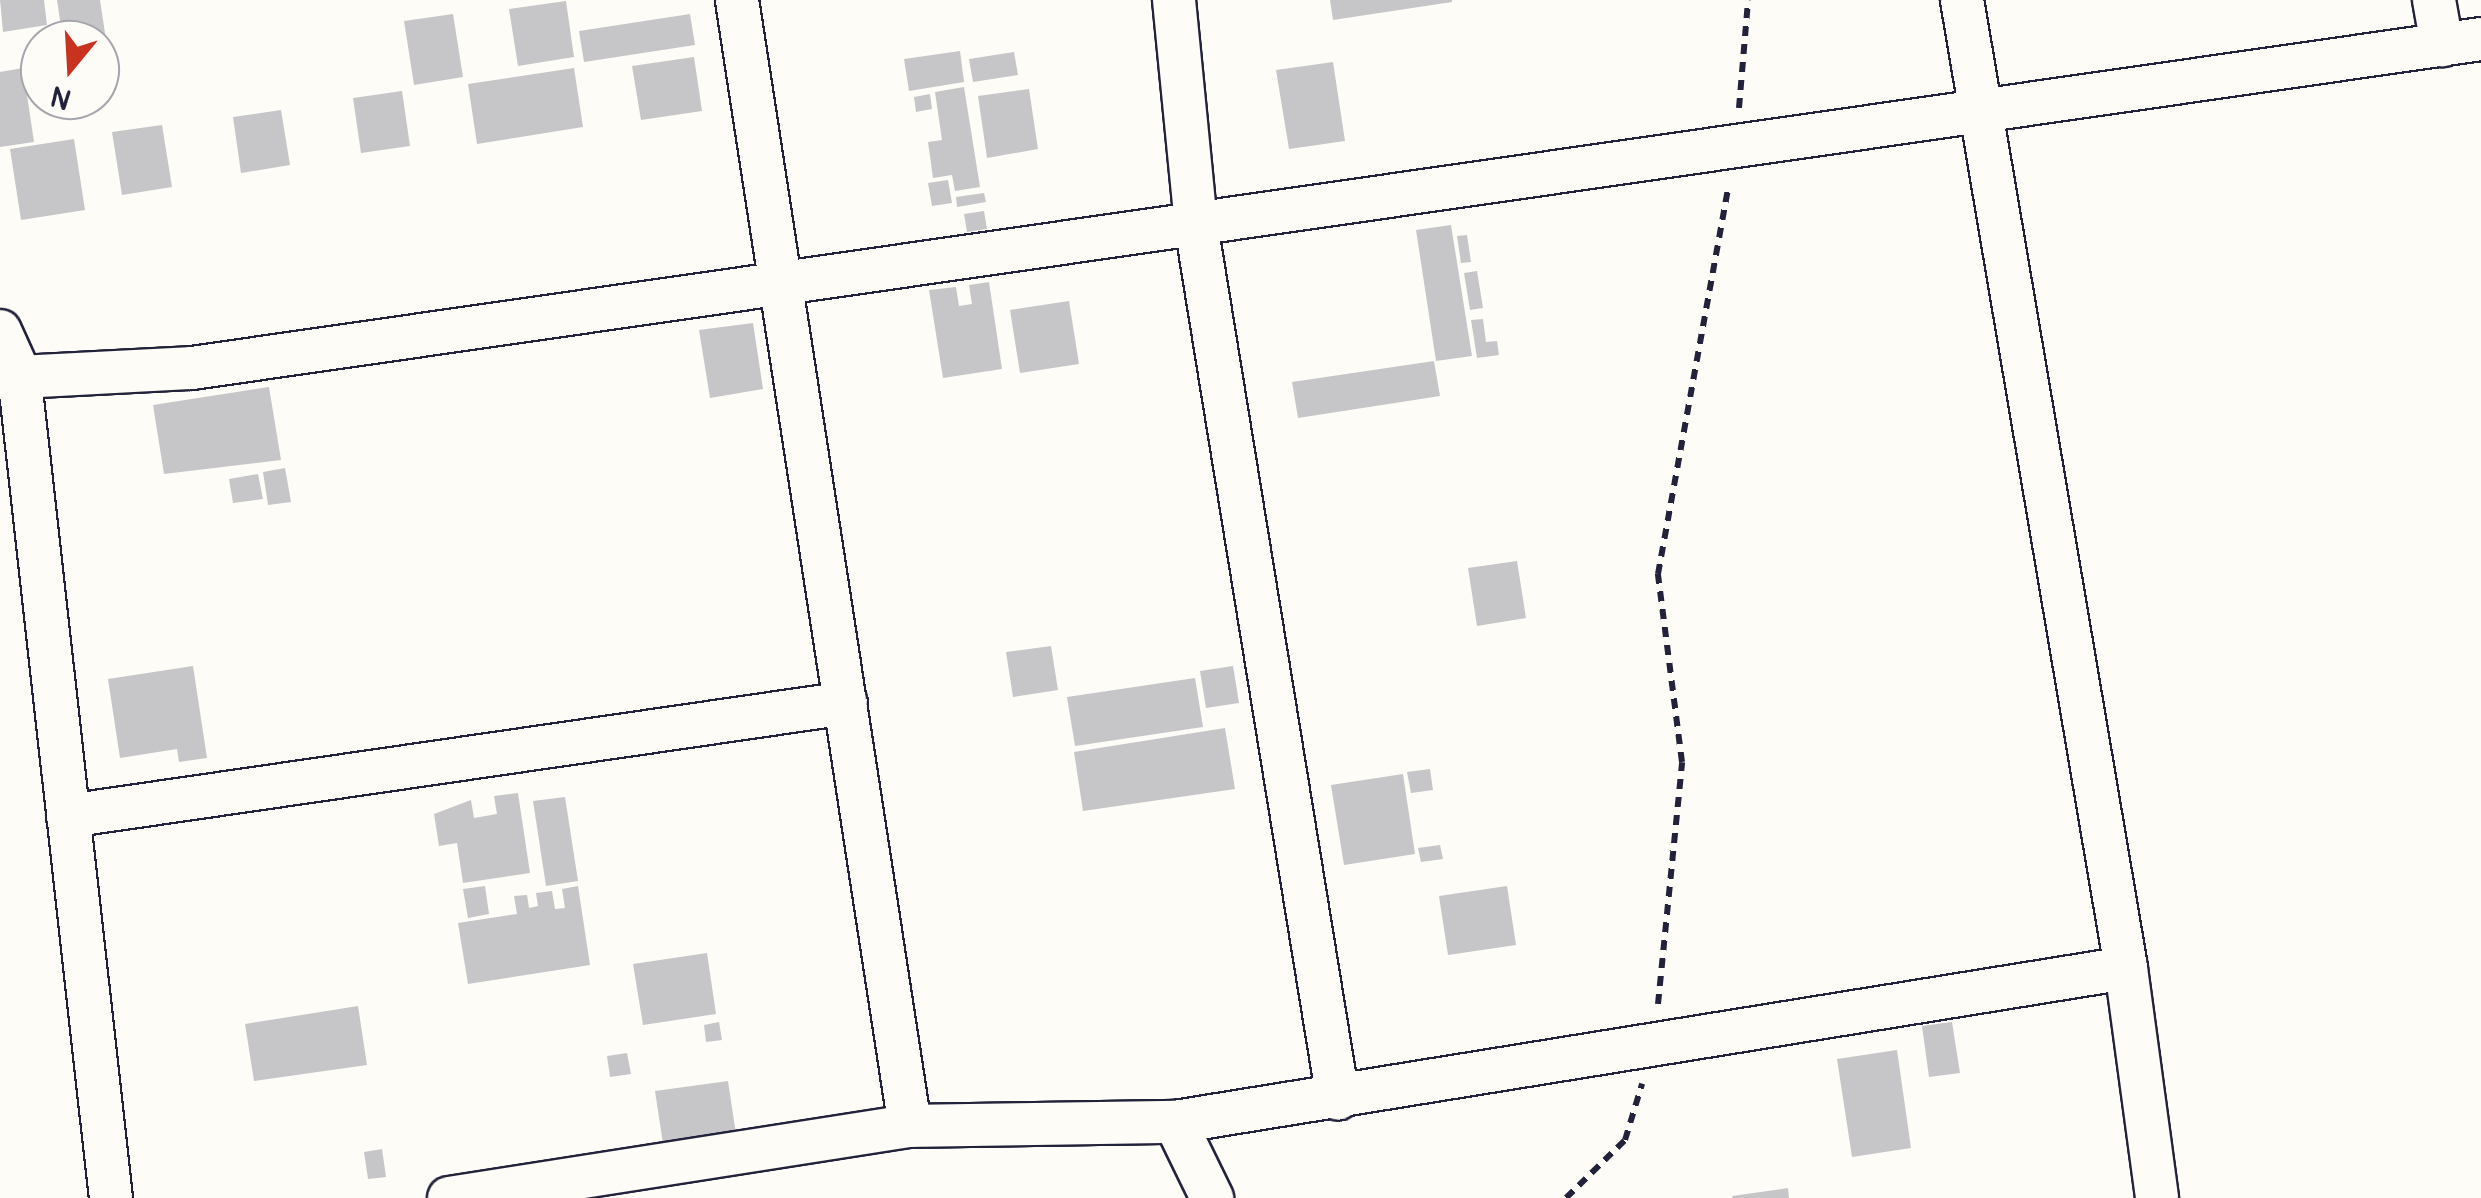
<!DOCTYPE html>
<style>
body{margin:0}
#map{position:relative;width:2481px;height:1198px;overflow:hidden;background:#fdfcf7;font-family:Pangolin,sans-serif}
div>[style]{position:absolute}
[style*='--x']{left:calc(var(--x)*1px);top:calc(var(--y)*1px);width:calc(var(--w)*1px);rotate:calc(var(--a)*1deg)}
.building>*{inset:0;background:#c6c6c8}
.path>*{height:6px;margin-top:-3px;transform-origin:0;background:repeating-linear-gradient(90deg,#22223b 0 10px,transparent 0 18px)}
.roads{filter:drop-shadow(2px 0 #22223b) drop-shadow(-2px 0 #22223b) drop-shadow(0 2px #22223b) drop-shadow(0 -2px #22223b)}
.minor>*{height:42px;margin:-21px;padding:0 21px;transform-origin:21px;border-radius:21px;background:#fdfcf7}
span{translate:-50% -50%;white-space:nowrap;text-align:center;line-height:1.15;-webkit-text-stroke:8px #fdfcf7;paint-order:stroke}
.north{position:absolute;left:20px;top:20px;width:100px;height:100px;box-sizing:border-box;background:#fdfcf7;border:2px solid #a5a5ac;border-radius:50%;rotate:198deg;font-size:28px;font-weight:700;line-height:40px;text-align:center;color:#22223b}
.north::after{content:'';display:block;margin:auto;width:35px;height:45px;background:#c8321e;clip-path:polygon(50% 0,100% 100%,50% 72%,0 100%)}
</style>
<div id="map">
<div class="building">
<i style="clip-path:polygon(0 0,44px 0,47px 25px,3px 32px)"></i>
<i style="clip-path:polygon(57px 0,100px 0,108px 53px,100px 54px,100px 40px,63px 40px)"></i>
<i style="clip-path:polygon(1330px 0,1452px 0,1452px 2px,1333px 20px)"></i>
<i style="clip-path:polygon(566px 1px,574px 57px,518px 66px,509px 9px)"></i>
<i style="clip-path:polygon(453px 14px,463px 77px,414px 85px,404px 21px)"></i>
<i style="clip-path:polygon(690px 14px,695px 45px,584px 62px,579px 31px)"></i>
<i style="clip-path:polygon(960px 51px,964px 82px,909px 91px,904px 59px)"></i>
<i style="clip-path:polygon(1014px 52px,1018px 75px,973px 82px,969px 59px)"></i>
<i style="clip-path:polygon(694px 57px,702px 111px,641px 120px,632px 66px)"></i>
<i style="clip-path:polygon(1333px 62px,1345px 141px,1289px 149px,1276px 70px)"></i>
<i style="clip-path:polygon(23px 68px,34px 142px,0 147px,0 72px)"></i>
<i style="clip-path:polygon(574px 68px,583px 127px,477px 144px,468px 84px)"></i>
<i style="clip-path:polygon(964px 87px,980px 187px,955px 191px,952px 175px,933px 178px,928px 142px,942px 140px,935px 92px)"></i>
<i style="clip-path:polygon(1029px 89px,1038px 149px,987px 158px,978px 96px)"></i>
<i style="clip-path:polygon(402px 91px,410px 146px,361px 153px,353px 98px)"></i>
<i style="clip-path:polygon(930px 94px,932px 109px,916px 112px,914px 97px)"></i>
<i style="clip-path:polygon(281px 110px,290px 165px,241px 173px,233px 117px)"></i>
<i style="clip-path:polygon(162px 125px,172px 187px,122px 195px,112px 132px)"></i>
<i style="clip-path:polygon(74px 139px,85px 210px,21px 220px,10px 149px)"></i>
<i style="clip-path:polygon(948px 180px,952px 203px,932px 206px,928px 183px)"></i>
<i style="clip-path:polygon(984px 193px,986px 202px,957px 207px,956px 197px)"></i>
<i style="clip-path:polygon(984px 211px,987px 229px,967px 232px,964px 214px)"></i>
<i style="clip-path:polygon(1451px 225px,1472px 356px,1436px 361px,1416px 230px)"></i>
<i style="clip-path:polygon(1467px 235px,1471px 262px,1461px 263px,1457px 236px)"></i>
<i style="clip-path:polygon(1477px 271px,1483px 308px,1470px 310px,1464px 273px)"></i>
<i style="clip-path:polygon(989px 282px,1002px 369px,943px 378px,929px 290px,956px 287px,959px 306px,972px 304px,969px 285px)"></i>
<i style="clip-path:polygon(1069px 301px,1079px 364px,1020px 373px,1010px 310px)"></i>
<i style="clip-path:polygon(1483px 319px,1486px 342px,1497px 341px,1499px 355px,1477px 358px,1471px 320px)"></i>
<i style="clip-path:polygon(753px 323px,763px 389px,710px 398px,699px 330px)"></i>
<i style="clip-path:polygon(1434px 361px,1440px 396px,1298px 418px,1292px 382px)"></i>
<i style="clip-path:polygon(269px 387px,281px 460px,164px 474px,153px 405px)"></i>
<i style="clip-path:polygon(285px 468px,291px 502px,268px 505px,263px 472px)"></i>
<i style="clip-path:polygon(258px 474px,263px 499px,233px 503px,229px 479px)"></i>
<i style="clip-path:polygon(1517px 561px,1526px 618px,1477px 626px,1468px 568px)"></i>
<i style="clip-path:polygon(1051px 646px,1058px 690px,1013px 697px,1006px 652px)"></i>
<i style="clip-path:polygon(193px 666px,207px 758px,179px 762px,177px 749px,120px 758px,108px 679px)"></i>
<i style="clip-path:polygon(1233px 666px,1239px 703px,1206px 708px,1200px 671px)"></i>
<i style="clip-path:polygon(1195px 678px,1203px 727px,1075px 746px,1067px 697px)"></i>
<i style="clip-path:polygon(1225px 728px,1235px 789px,1083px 811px,1074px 752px)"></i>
<i style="clip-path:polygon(1430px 769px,1433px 790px,1411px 793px,1407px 772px)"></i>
<i style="clip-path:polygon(1403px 774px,1415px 854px,1344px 865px,1331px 785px)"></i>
<i style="clip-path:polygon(518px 793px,530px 873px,463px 883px,457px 843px,439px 846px,434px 814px,471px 800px,474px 818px,497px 814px,494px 796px)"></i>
<i style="clip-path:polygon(565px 797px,578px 881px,546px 886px,533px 801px)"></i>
<i style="clip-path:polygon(1440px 845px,1443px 859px,1421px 862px,1418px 848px)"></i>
<i style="clip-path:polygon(485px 886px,489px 914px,468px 918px,463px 889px)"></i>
<i style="clip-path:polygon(578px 886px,590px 965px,468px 984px,458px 923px,517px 914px,514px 896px,527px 895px,529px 908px,538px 906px,536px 893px,552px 891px,555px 909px,565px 908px,562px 889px)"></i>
<i style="clip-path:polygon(1507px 886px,1516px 945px,1448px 955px,1439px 896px)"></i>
<i style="clip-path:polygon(707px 953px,716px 1014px,643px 1025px,633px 964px)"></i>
<i style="clip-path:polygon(358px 1006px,367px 1065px,254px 1081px,245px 1024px)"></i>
<i style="clip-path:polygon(719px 1022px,722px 1040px,706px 1042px,704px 1025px)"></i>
<i style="clip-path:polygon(1952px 1022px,1960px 1073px,1929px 1077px,1922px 1026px)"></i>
<i style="clip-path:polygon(1897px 1050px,1911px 1148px,1852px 1157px,1837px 1059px)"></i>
<i style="clip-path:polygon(627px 1053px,631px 1074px,610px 1077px,607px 1056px)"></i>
<i style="clip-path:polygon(728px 1081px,736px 1134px,663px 1144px,655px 1091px)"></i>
<i style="clip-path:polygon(382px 1149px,386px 1177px,368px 1179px,364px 1152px)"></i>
<i style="clip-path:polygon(1788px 1188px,1789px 1198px,1733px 1198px,1732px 1196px)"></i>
</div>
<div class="path">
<i style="--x:1739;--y:108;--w:108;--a:-85.2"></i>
<i style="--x:1658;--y:1004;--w:243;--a:-84.3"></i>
<i style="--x:1682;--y:762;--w:190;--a:-97.3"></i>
<i style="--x:1658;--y:574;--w:395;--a:-79.7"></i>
<i style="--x:1566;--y:1198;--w:83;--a:-44.5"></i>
<i style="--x:1625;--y:1140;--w:59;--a:-73.1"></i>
</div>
<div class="roads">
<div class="minor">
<i style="--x:737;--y:0;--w:1139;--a:81.27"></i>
<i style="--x:1174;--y:0;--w:226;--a:84.4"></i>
<i style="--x:1196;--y:225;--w:885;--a:80.77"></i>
<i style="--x:1962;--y:0;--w:982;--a:80.38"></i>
<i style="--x:2126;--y:968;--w:232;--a:82.3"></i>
<i style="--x:2434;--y:0;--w:46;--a:79.9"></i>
<i style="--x:0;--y:331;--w:46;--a:65.7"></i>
<i style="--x:19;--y:373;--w:830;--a:83.64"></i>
<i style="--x:0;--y:378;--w:192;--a:-3"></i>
<i style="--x:192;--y:368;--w:2313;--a:-8.18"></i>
<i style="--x:68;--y:816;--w:786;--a:-8.26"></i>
<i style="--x:1175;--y:1122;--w:85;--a:64"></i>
<i style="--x:449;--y:1198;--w:467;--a:-8.9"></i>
<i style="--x:910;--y:1126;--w:265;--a:-0.9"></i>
<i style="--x:1175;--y:1122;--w:963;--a:-9.2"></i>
</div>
</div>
<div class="north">N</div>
</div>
